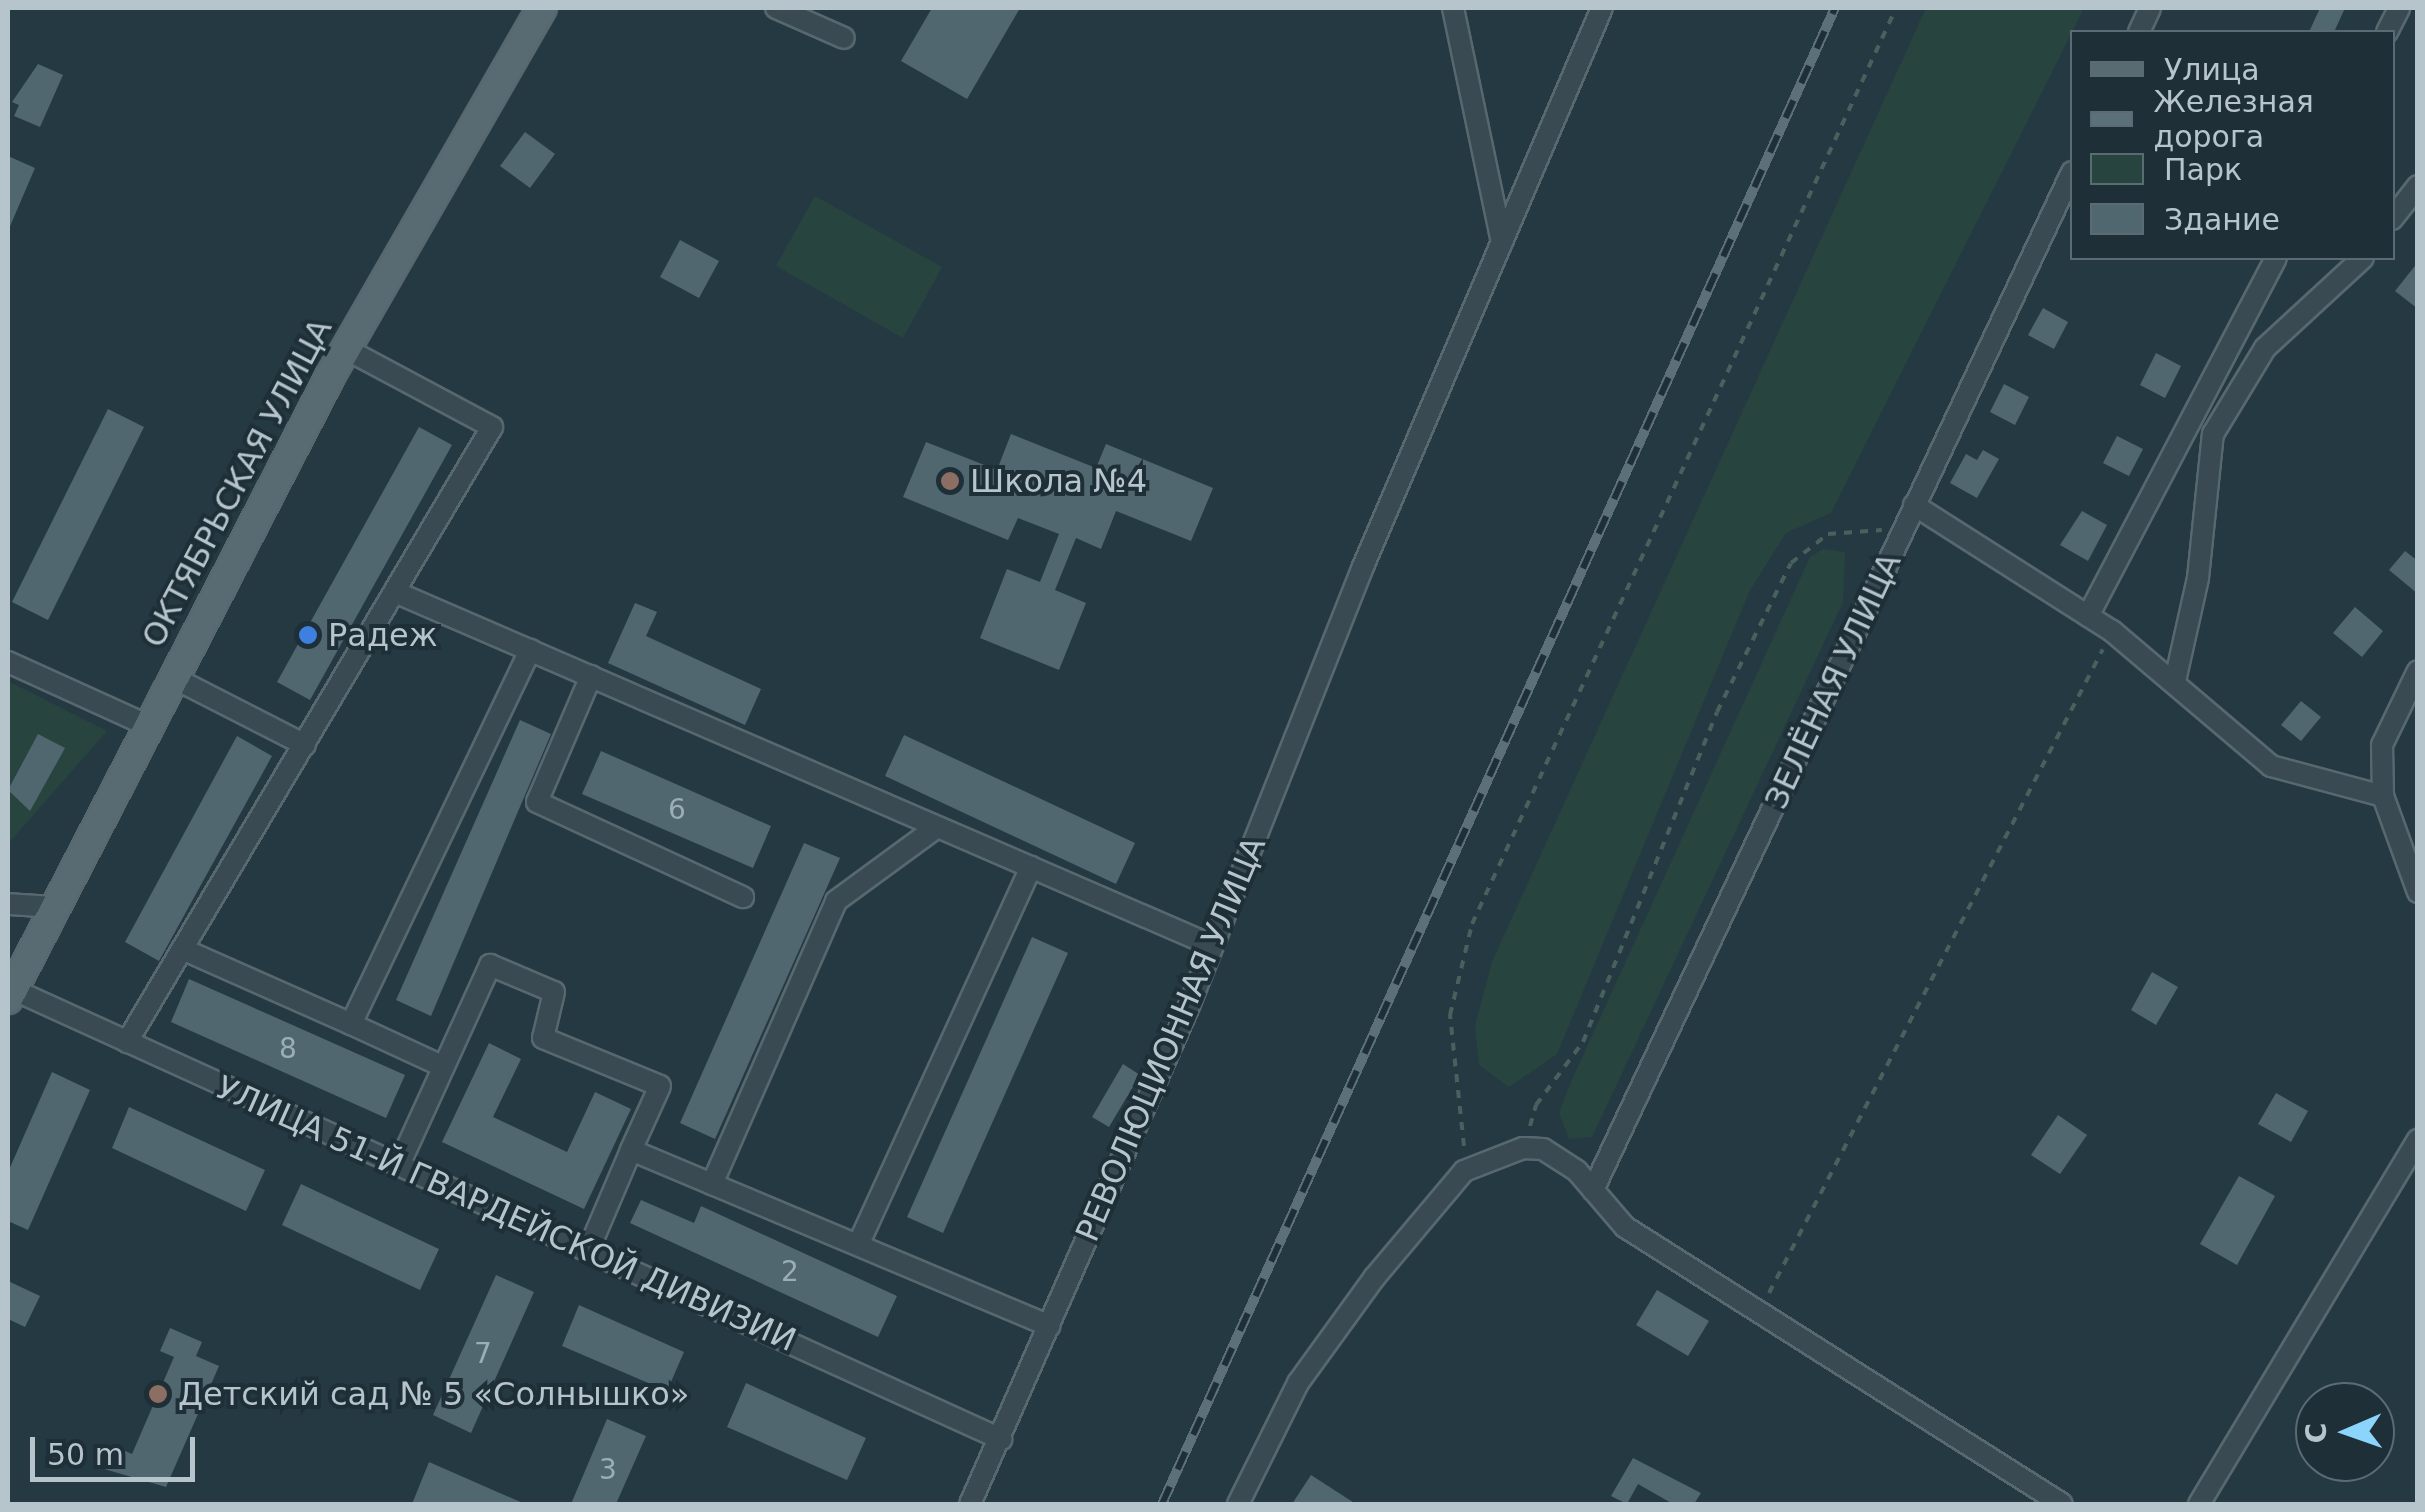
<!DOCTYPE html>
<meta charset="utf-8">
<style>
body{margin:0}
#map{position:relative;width:2425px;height:1512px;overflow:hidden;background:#253943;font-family:"DejaVu Sans",sans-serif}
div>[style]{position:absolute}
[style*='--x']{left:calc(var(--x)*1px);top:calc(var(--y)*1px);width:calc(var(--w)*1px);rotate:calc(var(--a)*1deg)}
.green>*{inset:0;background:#27443f}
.building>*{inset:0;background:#506770}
.path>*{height:4px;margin-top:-2px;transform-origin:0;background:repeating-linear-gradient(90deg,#47615d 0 8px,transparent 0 16px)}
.roads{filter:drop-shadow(2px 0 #57686f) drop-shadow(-2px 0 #57686f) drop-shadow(0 2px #57686f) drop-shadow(0 -2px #57686f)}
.minor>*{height:20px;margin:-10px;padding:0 10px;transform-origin:10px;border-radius:10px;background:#394a52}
.major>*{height:28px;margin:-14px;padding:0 14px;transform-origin:14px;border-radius:14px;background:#586a72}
.rail>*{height:10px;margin-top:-5px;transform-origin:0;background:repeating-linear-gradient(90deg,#1e2f37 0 19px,#5b7079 0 38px);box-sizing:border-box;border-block:2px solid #5b7079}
.dots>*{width:28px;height:28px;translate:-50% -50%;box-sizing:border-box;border:5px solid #1e2f37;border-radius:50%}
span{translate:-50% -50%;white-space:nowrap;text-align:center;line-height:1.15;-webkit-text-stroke:8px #1e2f37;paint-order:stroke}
.number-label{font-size:28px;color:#9caeb5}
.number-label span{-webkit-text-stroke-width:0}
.poi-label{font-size:32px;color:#b6c5cc}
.left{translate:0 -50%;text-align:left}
.street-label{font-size:32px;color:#b6c5cc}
.frame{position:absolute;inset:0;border:10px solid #b6c5cc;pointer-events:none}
.legend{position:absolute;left:2070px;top:30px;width:325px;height:230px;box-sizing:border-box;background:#1e2f37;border:2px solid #5b6b73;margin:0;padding:12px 18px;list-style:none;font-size:30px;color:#b6c5cc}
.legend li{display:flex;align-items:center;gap:20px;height:50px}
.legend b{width:50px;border:2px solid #5b6b73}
.north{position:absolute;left:2295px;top:1382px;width:100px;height:100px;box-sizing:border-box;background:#1e2f37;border:2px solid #5b6b73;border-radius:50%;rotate:268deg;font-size:28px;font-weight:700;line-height:40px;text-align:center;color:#b6c5cc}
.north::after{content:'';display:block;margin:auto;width:35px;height:45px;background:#8bd5fc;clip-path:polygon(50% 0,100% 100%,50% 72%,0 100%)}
.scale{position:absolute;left:30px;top:1437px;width:165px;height:45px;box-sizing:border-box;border:5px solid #b6c5cc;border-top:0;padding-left:12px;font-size:30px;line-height:35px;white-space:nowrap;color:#b6c5cc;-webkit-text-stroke:8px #1e2f37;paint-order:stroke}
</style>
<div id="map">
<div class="green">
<i style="clip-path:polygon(1926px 8px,2084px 8px,1831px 513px,1786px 533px,1750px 590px,1557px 1054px,1509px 1087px,1479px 1065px,1475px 1026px,1492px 962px)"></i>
<i style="clip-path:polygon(815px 196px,942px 267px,903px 338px,776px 266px)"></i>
<i style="clip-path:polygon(1823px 549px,1845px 552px,1843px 602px,1592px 1137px,1569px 1139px,1559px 1113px,1571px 1082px,1810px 557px)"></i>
<i style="clip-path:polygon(8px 681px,107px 731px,8px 844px)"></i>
</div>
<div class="building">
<i style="clip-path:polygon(932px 8px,1020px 8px,967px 99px,901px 61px)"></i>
<i style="clip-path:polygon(2320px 8px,2345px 8px,2334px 32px,2309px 32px)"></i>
<i style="clip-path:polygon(38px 64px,63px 75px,40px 127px,14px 116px,19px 105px,12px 102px)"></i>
<i style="clip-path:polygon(525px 132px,555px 154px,530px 188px,500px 166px)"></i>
<i style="clip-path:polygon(8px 156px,35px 168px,8px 231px)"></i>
<i style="clip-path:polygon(680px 240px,719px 261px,699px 298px,660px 277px)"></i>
<i style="clip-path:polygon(2418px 262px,2418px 309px,2395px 291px)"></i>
<i style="clip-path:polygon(2043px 308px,2068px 322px,2054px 349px,2028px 335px)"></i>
<i style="clip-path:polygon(2156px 353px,2181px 366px,2165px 398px,2140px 385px)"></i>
<i style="clip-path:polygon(2004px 384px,2029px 397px,2015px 425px,1990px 412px)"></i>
<i style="clip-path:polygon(108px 409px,144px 427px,48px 620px,12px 602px)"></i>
<i style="clip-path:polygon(419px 427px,452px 445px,310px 700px,277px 682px)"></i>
<i style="clip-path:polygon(1011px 434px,1096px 468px,1106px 444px,1213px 488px,1191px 541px,1116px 511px,1101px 549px,1076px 538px,1055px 590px,1086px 603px,1059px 670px,980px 638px,1007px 569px,1040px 582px,1059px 534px,1018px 518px,1008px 540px,903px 497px,926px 442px,997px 470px)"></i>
<i style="clip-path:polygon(2117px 436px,2143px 449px,2129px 476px,2103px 463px)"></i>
<i style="clip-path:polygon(1983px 450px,1999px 459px,1977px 498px,1950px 483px,1966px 454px,1977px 460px)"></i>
<i style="clip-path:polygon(2082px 511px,2107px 525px,2088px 561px,2060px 545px)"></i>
<i style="clip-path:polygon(2405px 551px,2418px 561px,2418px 594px,2389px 570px)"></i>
<i style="clip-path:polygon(635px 603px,657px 612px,646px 636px,761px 689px,745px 725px,608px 663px)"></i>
<i style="clip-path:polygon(2355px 607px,2383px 631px,2362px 657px,2333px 633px)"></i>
<i style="clip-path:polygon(2301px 701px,2321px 717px,2301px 741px,2281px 725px)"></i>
<i style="clip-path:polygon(520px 720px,551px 734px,431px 1016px,396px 1000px)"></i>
<i style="clip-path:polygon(38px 734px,65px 748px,30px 811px,8px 790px)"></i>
<i style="clip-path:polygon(904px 735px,1135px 843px,1116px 884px,885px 776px)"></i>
<i style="clip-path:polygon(237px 736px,272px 756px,159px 961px,125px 942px)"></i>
<i style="clip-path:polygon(601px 751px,771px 826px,753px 868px,582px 794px)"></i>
<i style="clip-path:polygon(804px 843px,840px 858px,715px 1139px,680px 1123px)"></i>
<i style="clip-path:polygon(1032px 937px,1068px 953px,943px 1233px,907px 1217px)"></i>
<i style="clip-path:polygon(2152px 972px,2178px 987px,2156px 1025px,2131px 1010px)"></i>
<i style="clip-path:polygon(189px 979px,405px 1075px,386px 1118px,171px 1022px)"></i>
<i style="clip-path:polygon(489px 1043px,521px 1059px,493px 1117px,567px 1152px,595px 1092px,631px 1109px,584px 1209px,442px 1142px)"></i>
<i style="clip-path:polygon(1123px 1064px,1140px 1075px,1109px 1127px,1092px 1117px)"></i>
<i style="clip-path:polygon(52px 1072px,90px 1090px,28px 1230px,8px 1221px,8px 1172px)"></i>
<i style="clip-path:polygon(2276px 1093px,2308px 1111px,2291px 1142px,2258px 1124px)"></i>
<i style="clip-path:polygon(129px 1107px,265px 1170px,246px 1211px,112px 1148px)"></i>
<i style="clip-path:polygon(2058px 1115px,2087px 1135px,2060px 1174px,2031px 1155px)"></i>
<i style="clip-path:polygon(2239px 1176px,2275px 1196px,2237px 1265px,2200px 1244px)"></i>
<i style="clip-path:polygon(301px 1184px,439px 1249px,420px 1290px,282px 1225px)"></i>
<i style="clip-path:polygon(641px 1200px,694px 1223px,701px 1206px,897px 1296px,878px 1337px,630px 1223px)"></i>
<i style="clip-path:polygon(496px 1275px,534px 1292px,471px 1433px,433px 1415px)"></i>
<i style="clip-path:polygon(8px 1281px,40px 1296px,25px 1327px,8px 1319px)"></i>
<i style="clip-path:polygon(1657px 1290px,1709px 1321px,1688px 1356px,1636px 1325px)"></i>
<i style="clip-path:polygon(579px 1305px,684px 1352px,667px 1391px,562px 1346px)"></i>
<i style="clip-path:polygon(170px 1328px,202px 1342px,196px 1356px,219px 1366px,166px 1487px,104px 1469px,114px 1446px,132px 1454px,174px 1357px,160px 1351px)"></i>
<i style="clip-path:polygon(746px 1383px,866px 1438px,847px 1480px,727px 1427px)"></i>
<i style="clip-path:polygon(607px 1419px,646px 1436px,616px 1504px,571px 1504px)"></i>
<i style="clip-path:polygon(1633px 1458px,1701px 1493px,1694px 1504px,1673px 1504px,1638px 1484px,1627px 1504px,1611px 1496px)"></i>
<i style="clip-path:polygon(429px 1462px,525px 1504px,412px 1504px)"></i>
<i style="clip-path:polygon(1311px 1475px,1356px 1504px,1292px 1504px)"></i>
</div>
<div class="path">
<i style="--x:1530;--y:1126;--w:22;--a:-74"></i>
<i style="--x:1536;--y:1105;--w:79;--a:-53.3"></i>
<i style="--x:1583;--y:1042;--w:356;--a:-67.9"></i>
<i style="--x:1717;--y:712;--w:166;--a:-63.6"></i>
<i style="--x:1791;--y:563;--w:47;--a:-38.1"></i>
<i style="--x:1828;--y:534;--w:54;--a:-4.2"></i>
<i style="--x:1464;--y:1146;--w:132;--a:-96.1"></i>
<i style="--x:1450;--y:1015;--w:94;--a:-76.4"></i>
<i style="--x:1472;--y:924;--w:1009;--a:-65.16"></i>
<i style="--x:1769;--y:1293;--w:725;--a:-62.59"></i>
</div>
<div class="roads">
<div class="minor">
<i style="--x:776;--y:8;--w:74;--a:23.8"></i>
<i style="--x:1453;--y:8;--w:239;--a:78.2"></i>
<i style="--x:2139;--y:32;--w:26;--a:-65"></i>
<i style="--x:2387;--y:32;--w:27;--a:-63"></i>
<i style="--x:2392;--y:219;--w:42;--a:-51.8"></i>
<i style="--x:1914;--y:505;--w:235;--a:32.5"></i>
<i style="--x:2112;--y:631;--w:209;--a:40.3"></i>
<i style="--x:2271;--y:766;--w:116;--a:15"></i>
<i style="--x:2383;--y:796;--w:102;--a:70"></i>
<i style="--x:395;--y:592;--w:891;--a:23.4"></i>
<i style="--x:2088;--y:616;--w:404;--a:-62.3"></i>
<i style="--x:8;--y:662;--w:155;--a:24.4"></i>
<i style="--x:591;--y:676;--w:137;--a:113.2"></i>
<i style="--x:537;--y:802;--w:227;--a:24.8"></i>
<i style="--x:174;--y:678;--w:147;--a:27.1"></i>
<i style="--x:2175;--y:681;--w:106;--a:-77.4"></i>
<i style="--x:2198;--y:578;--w:145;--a:-84.1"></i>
<i style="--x:2213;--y:434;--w:100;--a:-58.8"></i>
<i style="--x:2265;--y:348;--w:133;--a:-42.6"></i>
<i style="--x:2383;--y:796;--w:51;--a:-91.1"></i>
<i style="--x:2382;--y:745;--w:82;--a:-64.1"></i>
<i style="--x:8;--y:904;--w:47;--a:3.7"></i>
<i style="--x:182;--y:949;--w:185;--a:23.9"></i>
<i style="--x:351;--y:1024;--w:415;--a:-64.4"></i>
<i style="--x:12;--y:989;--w:1087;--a:24.47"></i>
<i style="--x:351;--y:1024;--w:102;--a:24.8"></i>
<i style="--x:127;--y:1042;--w:715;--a:-59.31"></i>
<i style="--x:492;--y:427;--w:166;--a:-151.9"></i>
<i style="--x:399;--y:1165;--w:220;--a:-65.5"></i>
<i style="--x:490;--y:965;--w:69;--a:22.9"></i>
<i style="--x:554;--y:992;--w:47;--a:103.4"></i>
<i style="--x:543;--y:1038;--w:126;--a:22.3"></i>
<i style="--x:660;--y:1086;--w:70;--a:114.4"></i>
<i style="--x:712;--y:1184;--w:309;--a:-66.3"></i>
<i style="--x:836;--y:901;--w:125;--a:-36.2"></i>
<i style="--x:1593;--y:1190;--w:1125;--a:-64.8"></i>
<i style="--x:858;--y:1245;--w:416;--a:-65.4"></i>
<i style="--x:588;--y:1251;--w:110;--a:-66.9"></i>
<i style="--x:631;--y:1150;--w:454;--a:22.8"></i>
<i style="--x:970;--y:1504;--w:544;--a:-66.26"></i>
<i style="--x:1189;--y:1006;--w:470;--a:-68.4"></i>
<i style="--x:1362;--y:569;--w:610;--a:-66.84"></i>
<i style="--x:1238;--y:1504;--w:135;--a:-63.6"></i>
<i style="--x:1298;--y:1383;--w:130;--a:-54.1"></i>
<i style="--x:1374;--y:1278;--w:140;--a:-49.9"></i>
<i style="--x:1464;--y:1171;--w:63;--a:-21.3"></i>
<i style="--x:1523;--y:1148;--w:20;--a:3"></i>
<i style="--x:1543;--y:1149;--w:40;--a:32.9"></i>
<i style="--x:1577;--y:1171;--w:74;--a:49.4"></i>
<i style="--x:1625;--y:1227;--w:517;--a:32.37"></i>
<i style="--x:2199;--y:1504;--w:425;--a:-59"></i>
</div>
<div class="major">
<i style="--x:8;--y:999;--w:705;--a:-62.64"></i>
<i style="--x:332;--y:373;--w:421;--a:-60.1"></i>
</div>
</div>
<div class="rail">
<i style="--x:1162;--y:1504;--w:1640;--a:-65.78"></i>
</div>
<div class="dots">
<i style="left:950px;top:481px;background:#8d6e63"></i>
<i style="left:308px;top:635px;background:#3f7fe0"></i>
<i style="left:158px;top:1394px;background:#8d6e63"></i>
</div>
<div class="number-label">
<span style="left:677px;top:810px">6</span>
<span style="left:288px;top:1049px">8</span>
<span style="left:790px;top:1272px">2</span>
<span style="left:483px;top:1354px">7</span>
<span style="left:608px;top:1470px">3</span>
</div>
<div class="poi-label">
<span class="left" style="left:970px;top:481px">Школа №4</span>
<span class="left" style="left:328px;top:635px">Радеж</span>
<span class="left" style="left:178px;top:1394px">Детский сад № 5 «Солнышко»</span>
</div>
<div class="street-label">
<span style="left:237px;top:483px;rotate:-62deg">ОКТЯБРЬСКАЯ УЛИЦА</span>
<span style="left:1833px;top:681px;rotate:-65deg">ЗЕЛЁНАЯ УЛИЦА</span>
<span style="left:1171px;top:1039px;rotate:-67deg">РЕВОЛЮЦИОННАЯ УЛИЦА</span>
<span style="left:506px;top:1214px;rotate:24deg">УЛИЦА 51-Й ГВАРДЕЙСКОЙ ДИВИЗИИ</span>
</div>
<div class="frame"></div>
<ul class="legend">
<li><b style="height:12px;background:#586a72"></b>Улица</li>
<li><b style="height:12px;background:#5b7079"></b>Железная дорога</li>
<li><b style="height:28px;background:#27443f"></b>Парк</li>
<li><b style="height:28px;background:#506770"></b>Здание</li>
</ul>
<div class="north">С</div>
<div class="scale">50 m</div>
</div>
